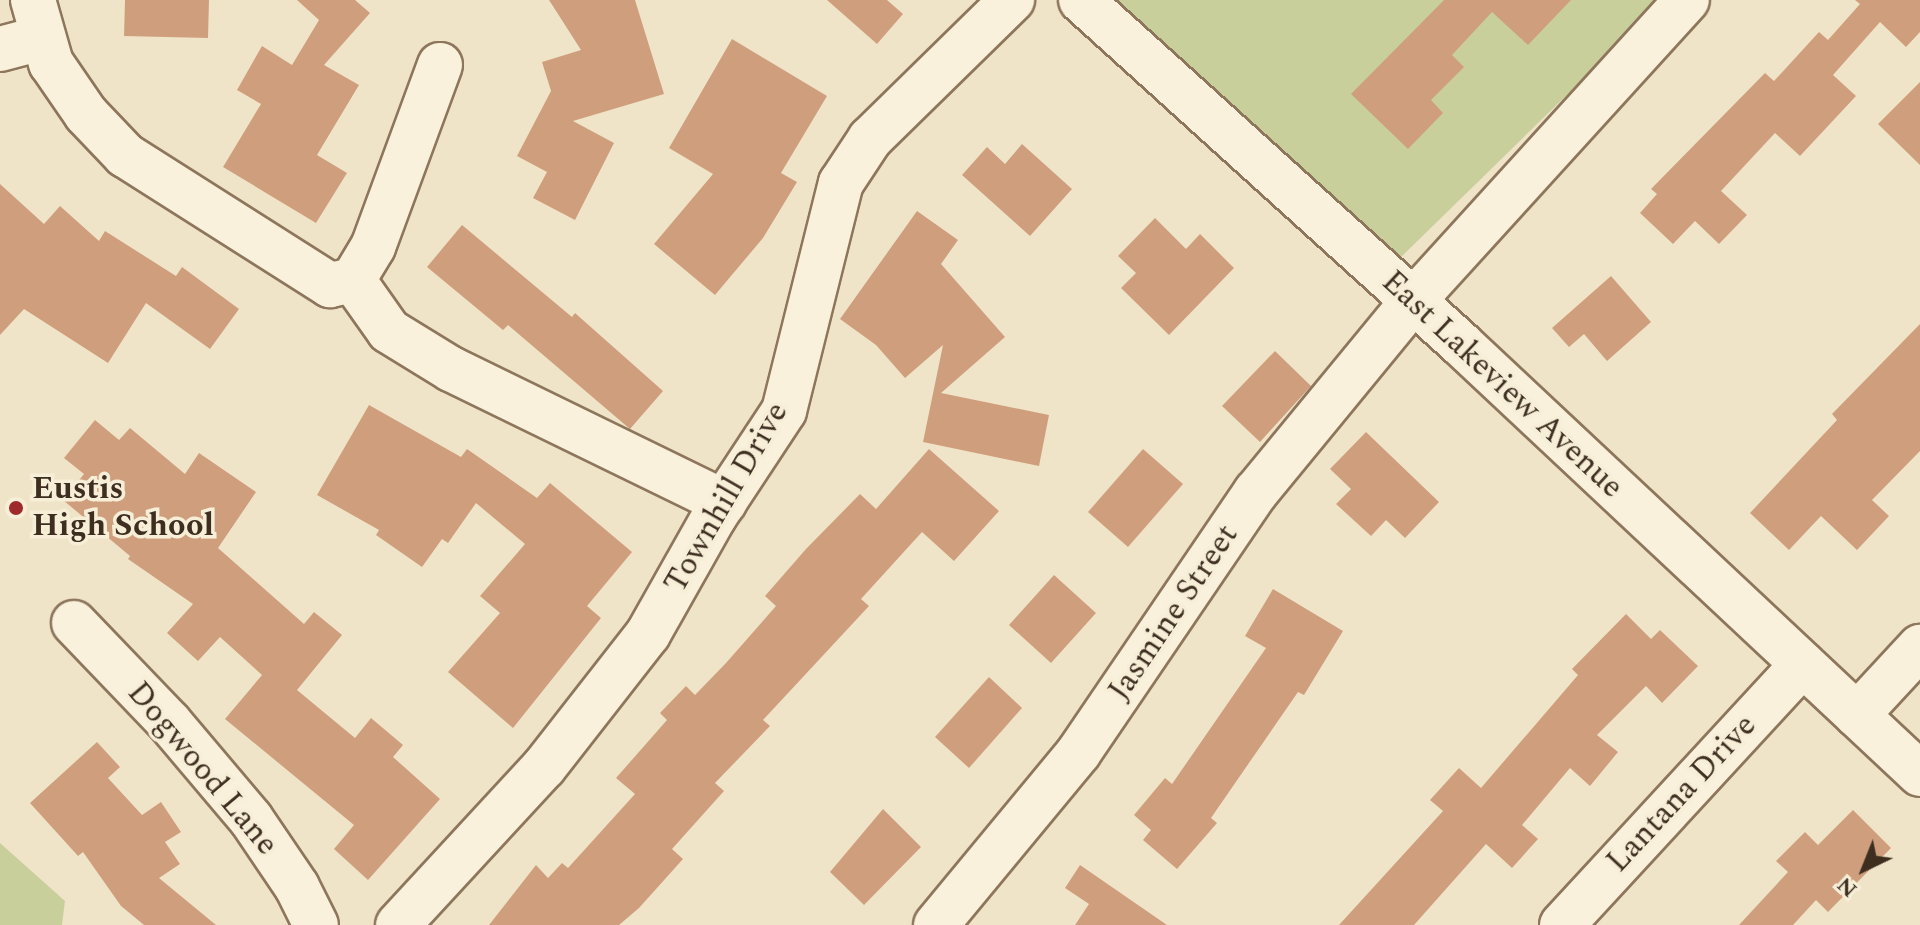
<!DOCTYPE html>
<style>
body{margin:0}
#map{position:relative;width:1920px;height:925px;overflow:hidden;background:#f0e4c8;font-family:Spectral,serif}
div>[style]{position:absolute}
[style*='--x']{left:calc(var(--x)*1px);top:calc(var(--y)*1px);width:calc(var(--w)*1px);rotate:calc(var(--a)*1deg)}
.green>*{inset:0;background:#c9cf9b}
.building>*{inset:0;background:#cf9f7d}
.roads{filter:drop-shadow(2px 0 #8d765c) drop-shadow(-2px 0 #8d765c) drop-shadow(0 2px #8d765c) drop-shadow(0 -2px #8d765c)}
.minor>*{height:44px;margin:-22px;padding:0 22px;transform-origin:22px;border-radius:22px;background:#faf1dc}
.dots>*{width:22px;height:22px;translate:-50% -50%;box-sizing:border-box;border:4px solid #f7eed8;border-radius:50%}
span{translate:-50% -50%;white-space:nowrap;text-align:center;line-height:1.15;-webkit-text-stroke:7px #f7eed8;paint-order:stroke}
.street-label{font-size:32px;color:#3d2e20}
.poi-label{font-size:32px;color:#3d2e20;font-weight:700}
.left{translate:0 -50%;text-align:left}
.north{position:absolute;left:1824px;top:829px;width:80px;height:80px;-webkit-text-stroke:6px #f7eed8;paint-order:stroke;rotate:223deg;font-size:22px;font-weight:700;line-height:32px;text-align:center;color:#3d2e20}
.north::after{content:'';display:block;margin:auto;width:28px;height:36px;background:#3d2e20;clip-path:polygon(50% 0,100% 100%,50% 72%,0 100%)}
</style>
<div id="map">
<div class="green">
<i style="clip-path:polygon(1111px 0,1664px 0,1397px 261px)"></i>
<i style="clip-path:polygon(0 843px,65px 901px,62px 925px,0 925px)"></i>
</div>
<div class="building">
<i style="clip-path:polygon(125px 0,209px 0,208px 38px,124px 36px)"></i>
<i style="clip-path:polygon(297px 0,355px 0,370px 13px,324px 65px,359px 85px,317px 155px,347px 173px,316px 223px,223px 167px,261px 104px,237px 90px,262px 46px,292px 65px,319px 20px)"></i>
<i style="clip-path:polygon(549px 0,635px 0,664px 94px,573px 121px,614px 143px,575px 220px,533px 198px,547px 172px,517px 156px,551px 91px,542px 62px,581px 50px)"></i>
<i style="clip-path:polygon(827px 0,887px 0,903px 14px,877px 44px)"></i>
<i style="clip-path:polygon(1444px 0,1571px 0,1528px 45px,1492px 12px,1452px 55px,1464px 67px,1431px 100px,1443px 113px,1408px 149px,1351px 94px)"></i>
<i style="clip-path:polygon(1855px 0,1920px 0,1920px 32px,1906px 47px,1880px 22px,1833px 75px,1856px 96px,1800px 156px,1775px 133px,1721px 191px,1747px 215px,1719px 244px,1695px 221px,1673px 244px,1640px 213px,1657px 194px,1651px 189px,1765px 73px,1774px 81px,1819px 32px,1828px 40px,1860px 4px)"></i>
<i style="clip-path:polygon(732px 39px,827px 96px,781px 173px,797px 182px,763px 238px,715px 295px,654px 244px,713px 174px,669px 148px)"></i>
<i style="clip-path:polygon(1920px 82px,1920px 165px,1878px 124px)"></i>
<i style="clip-path:polygon(1022px 144px,1072px 189px,1030px 236px,962px 175px,987px 147px,1005px 164px)"></i>
<i style="clip-path:polygon(0 184px,44px 224px,60px 206px,99px 241px,105px 231px,176px 276px,182px 267px,239px 309px,210px 349px,146px 303px,108px 363px,24px 309px,0 335px)"></i>
<i style="clip-path:polygon(917px 211px,958px 240px,941px 264px,1005px 337px,941px 393px,1049px 415px,1039px 466px,923px 442px,943px 345px,905px 378px,876px 345px,840px 319px)"></i>
<i style="clip-path:polygon(1155px 218px,1186px 249px,1200px 234px,1234px 268px,1169px 335px,1121px 288px,1136px 273px,1118px 256px)"></i>
<i style="clip-path:polygon(462px 225px,572px 317px,575px 313px,663px 391px,630px 429px,508px 325px,503px 330px,427px 267px)"></i>
<i style="clip-path:polygon(1611px 276px,1651px 322px,1607px 361px,1584px 334px,1569px 347px,1552px 328px)"></i>
<i style="clip-path:polygon(1920px 324px,1920px 451px,1872px 500px,1889px 516px,1857px 550px,1821px 516px,1789px 550px,1750px 513px,1837px 420px,1832px 414px)"></i>
<i style="clip-path:polygon(1275px 351px,1311px 386px,1260px 442px,1222px 406px)"></i>
<i style="clip-path:polygon(369px 405px,461px 457px,467px 449px,537px 498px,550px 483px,632px 552px,587px 606px,601px 618px,513px 728px,448px 672px,500px 613px,480px 596px,525px 544px,476px 503px,448px 543px,442px 539px,422px 567px,376px 535px,379px 530px,317px 495px)"></i>
<i style="clip-path:polygon(95px 420px,119px 440px,130px 428px,185px 474px,199px 453px,256px 492px,218px 548px,304px 624px,314px 612px,342px 635px,297px 690px,355px 738px,371px 718px,403px 745px,393px 757px,440px 799px,368px 880px,334px 849px,354px 825px,225px 719px,262px 675px,220px 637px,198px 661px,167px 633px,193px 604px,128px 559px,130px 556px,63px 500px,84px 474px,64px 458px)"></i>
<i style="clip-path:polygon(1366px 432px,1439px 502px,1405px 538px,1386px 520px,1371px 536px,1336px 504px,1351px 489px,1330px 469px)"></i>
<i style="clip-path:polygon(929px 449px,999px 511px,954px 561px,922px 532px,861px 599px,869px 606px,763px 720px,770px 726px,715px 783px,724px 791px,672px 849px,683px 859px,639px 908px,619px 925px,489px 925px,536px 865px,548px 878px,562px 863px,568px 868px,635px 794px,616px 778px,667px 720px,660px 713px,686px 686px,695px 695px,726px 663px,776px 606px,765px 596px,806px 549px,860px 494px,876px 509px)"></i>
<i style="clip-path:polygon(1143px 449px,1183px 484px,1128px 547px,1088px 512px)"></i>
<i style="clip-path:polygon(1054px 575px,1096px 613px,1051px 663px,1009px 625px)"></i>
<i style="clip-path:polygon(1273px 589px,1343px 631px,1304px 695px,1298px 692px,1211px 818px,1217px 823px,1177px 869px,1143px 840px,1151px 830px,1134px 815px,1165px 778px,1172px 784px,1266px 648px,1245px 636px)"></i>
<i style="clip-path:polygon(1626px 614px,1651px 639px,1660px 630px,1698px 666px,1662px 703px,1646px 686px,1597px 735px,1618px 752px,1590px 786px,1570px 768px,1522px 825px,1538px 839px,1512px 868px,1486px 844px,1414px 925px,1339px 925px,1443px 811px,1430px 800px,1459px 768px,1481px 788px,1578px 675px,1572px 669px)"></i>
<i style="clip-path:polygon(989px 677px,1022px 708px,969px 768px,935px 737px)"></i>
<i style="clip-path:polygon(97px 742px,120px 767px,108px 778px,142px 815px,161px 802px,181px 832px,165px 842px,180px 864px,159px 878px,216px 925px,144px 925px,121px 906px,83px 852px,78px 856px,30px 803px)"></i>
<i style="clip-path:polygon(883px 809px,921px 847px,864px 905px,830px 872px)"></i>
<i style="clip-path:polygon(1853px 810px,1891px 848px,1828px 912px,1816px 900px,1793px 925px,1739px 925px,1788px 872px,1776px 861px,1805px 832px,1818px 845px)"></i>
<i style="clip-path:polygon(1080px 865px,1167px 925px,1075px 925px,1089px 904px,1065px 888px)"></i>
</div>
<div class="roads">
<div class="minor">
<i style="--x:33;--y:0;--w:66;--a:74.1"></i>
<i style="--x:51;--y:63;--w:62;--a:55.5"></i>
<i style="--x:86;--y:114;--w:57;--a:46.4"></i>
<i style="--x:125;--y:155;--w:243;--a:32.4"></i>
<i style="--x:330;--y:285;--w:24;--a:-12"></i>
<i style="--x:353;--y:280;--w:39;--a:-59"></i>
<i style="--x:373;--y:247;--w:194;--a:-69.8"></i>
<i style="--x:1081;--y:0;--w:513;--a:42.15"></i>
<i style="--x:1461;--y:344;--w:629;--a:43.13"></i>
<i style="--x:0;--y:49;--w:43;--a:-14.7"></i>
<i style="--x:353;--y:280;--w:62;--a:54.8"></i>
<i style="--x:389;--y:331;--w:73;--a:31.5"></i>
<i style="--x:451;--y:369;--w:304;--a:26"></i>
<i style="--x:74;--y:623;--w:137;--a:46.2"></i>
<i style="--x:169;--y:722;--w:127;--a:49.8"></i>
<i style="--x:251;--y:819;--w:82;--a:55.9"></i>
<i style="--x:297;--y:887;--w:42;--a:63.4"></i>
<i style="--x:1857;--y:715;--w:93;--a:-47.2"></i>
<i style="--x:398;--y:925;--w:215;--a:-47.3"></i>
<i style="--x:544;--y:767;--w:169;--a:-52"></i>
<i style="--x:648;--y:634;--w:134;--a:-60.6"></i>
<i style="--x:714;--y:517;--w:127;--a:-56.6"></i>
<i style="--x:784;--y:411;--w:235;--a:-76"></i>
<i style="--x:841;--y:183;--w:53;--a:-56.6"></i>
<i style="--x:870;--y:139;--w:199;--a:-44.4"></i>
<i style="--x:936;--y:925;--w:224;--a:-50.4"></i>
<i style="--x:1079;--y:752;--w:315;--a:-55.8"></i>
<i style="--x:1256;--y:492;--w:247;--a:-50.6"></i>
<i style="--x:1413;--y:301;--w:407;--a:-47.7"></i>
<i style="--x:1562;--y:925;--w:355;--a:-47.3"></i>
</div>
</div>
<div class="dots">
<i style="left:16px;top:508px;background:#9e2a2b"></i>
</div>
<div class="street-label">
<span style="left:1502px;top:385px;rotate:43deg">East Lakeview Avenue</span>
<span style="left:727px;top:498px;rotate:-60deg">Townhill Drive</span>
<span style="left:1174px;top:613px;rotate:-56deg">Jasmine Street</span>
<span style="left:202px;top:769px;rotate:50deg">Dogwood Lane</span>
<span style="left:1682px;top:794px;rotate:-47deg">Lantana Drive</span>
</div>
<div class="poi-label">
<span class="left" style="left:32px;top:508px">Eustis<br>High School</span>
</div>
<div class="north">N</div>
</div>
